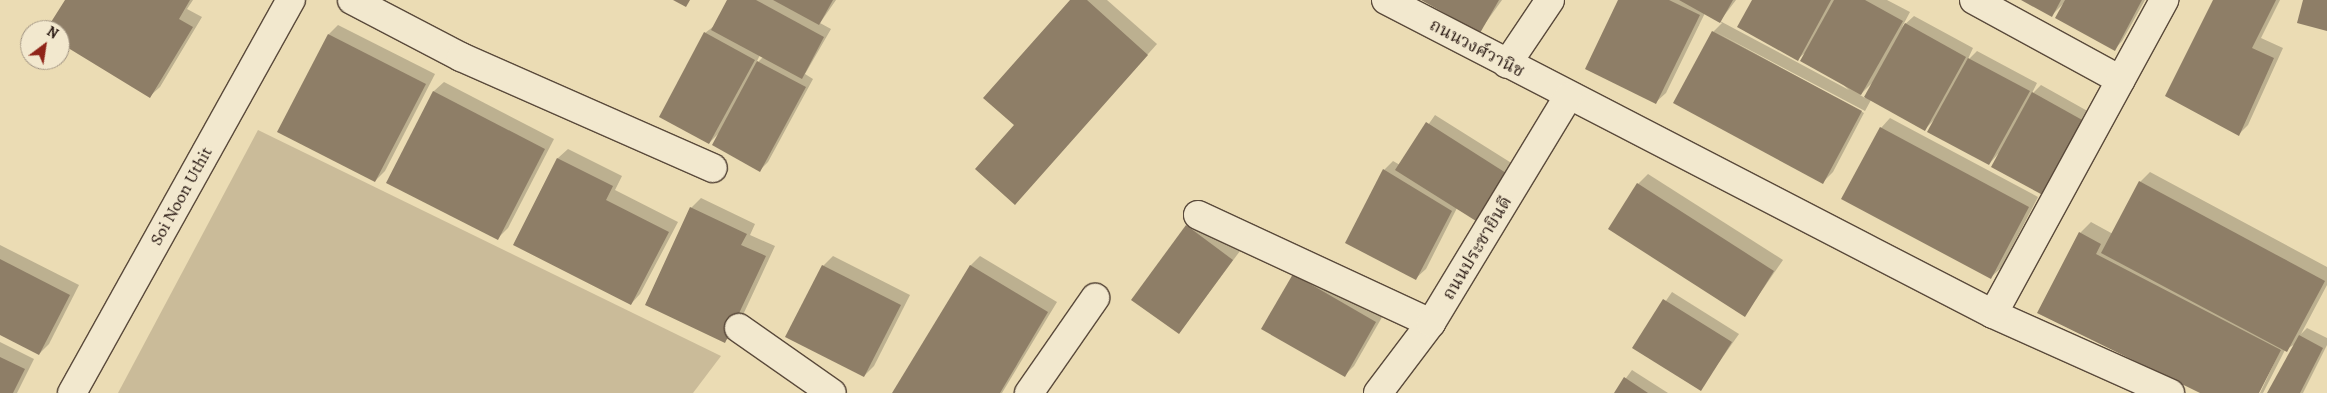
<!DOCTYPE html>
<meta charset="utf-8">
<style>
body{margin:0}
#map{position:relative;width:2327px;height:393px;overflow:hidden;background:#ebdcb4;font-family:Alegreya,"Noto Serif Thai",serif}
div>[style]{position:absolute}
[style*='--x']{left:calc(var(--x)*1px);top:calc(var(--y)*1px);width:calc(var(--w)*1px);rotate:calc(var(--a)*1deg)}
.green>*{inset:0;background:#cabb99}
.shadow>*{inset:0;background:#0003}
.building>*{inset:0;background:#8e7e67}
.roads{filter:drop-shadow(1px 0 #5a4a3b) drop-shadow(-1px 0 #5a4a3b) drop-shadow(0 1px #5a4a3b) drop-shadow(0 -1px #5a4a3b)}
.minor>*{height:28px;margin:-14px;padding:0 14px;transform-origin:14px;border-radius:14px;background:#f2e8ce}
span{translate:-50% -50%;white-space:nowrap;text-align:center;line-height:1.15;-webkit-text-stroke:5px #f2e8ce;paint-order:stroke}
.street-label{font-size:18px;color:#291913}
.north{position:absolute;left:20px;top:20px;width:50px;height:50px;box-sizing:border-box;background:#f2e8ce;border:1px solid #a29583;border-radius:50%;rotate:31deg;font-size:14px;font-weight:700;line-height:20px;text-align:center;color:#291913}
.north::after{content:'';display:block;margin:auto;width:18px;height:22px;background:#8f2418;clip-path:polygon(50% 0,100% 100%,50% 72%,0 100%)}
</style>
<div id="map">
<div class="green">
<i style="clip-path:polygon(258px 130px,721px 356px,693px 393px,118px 393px)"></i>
</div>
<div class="shadow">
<i style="clip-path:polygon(66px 0,193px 0,187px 9px,202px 17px,160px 87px,150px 96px,60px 41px,60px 30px,48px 30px)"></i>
<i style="clip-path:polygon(evenodd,728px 0,836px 0,820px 23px,831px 29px,805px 74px,813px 79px,768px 162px,760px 170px,720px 132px,709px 143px,705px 33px,714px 26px,728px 0,760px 55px,763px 57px,756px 64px,756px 63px,760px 55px)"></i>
<i style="clip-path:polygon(1072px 0,1107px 0,1157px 44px,1024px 193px,1016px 125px)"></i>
<i style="clip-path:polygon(1424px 0,1502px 0,1479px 32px)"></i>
<i style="clip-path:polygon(evenodd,1619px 0,1736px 0,1720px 21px,1849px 90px,1807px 51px,1798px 59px,1753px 0,1887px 0,1910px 12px,1902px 27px,1914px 16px,1973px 48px,1967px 61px,1977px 51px,2037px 83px,2031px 95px,2041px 85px,2100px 118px,1998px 154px,1989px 164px,1935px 119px,1925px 129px,1871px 100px,1865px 111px,1714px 31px,1864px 113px,1833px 172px,1823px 182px,1713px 32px,1722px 23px,1705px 13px,1666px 93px,1656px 102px,1619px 0,1873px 82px,1865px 98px,1860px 95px,1873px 82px)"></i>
<i style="clip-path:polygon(2024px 0,2145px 0,2122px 41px,2115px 49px,2063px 4px,2052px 15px)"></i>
<i style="clip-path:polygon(2214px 0,2280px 0,2261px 38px,2283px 48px,2248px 125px,2239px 134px)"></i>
<i style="clip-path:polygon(338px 25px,435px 74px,385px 171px,375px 181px,329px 34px)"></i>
<i style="clip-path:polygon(444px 82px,554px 139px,508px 228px,498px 238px,388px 182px,434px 91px)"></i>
<i style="clip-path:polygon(1435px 115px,1513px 164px,1476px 220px,1457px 208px,1426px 269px,1416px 278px,1384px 170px,1393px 161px,1400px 165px)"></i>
<i style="clip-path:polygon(1890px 118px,2038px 197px,2001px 268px,1991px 277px,1881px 128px)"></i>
<i style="clip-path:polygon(568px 149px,622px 176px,615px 190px,678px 222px,640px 294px,631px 304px,514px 244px,558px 158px)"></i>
<i style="clip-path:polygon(2150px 172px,2327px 267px,2327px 285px,2301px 334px,2307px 328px,2327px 338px,2327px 345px,2303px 393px,2269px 393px,2295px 344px,2285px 350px,2263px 393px,2260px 393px,2283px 344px,2258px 393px,2202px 393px,2038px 313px,2080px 233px,2091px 222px,2113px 234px,2140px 182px)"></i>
<i style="clip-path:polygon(1648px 174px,1783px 260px,1745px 315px,1638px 184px)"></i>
<i style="clip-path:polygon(701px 198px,755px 224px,750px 235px,775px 246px,735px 332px,725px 341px,646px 304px,691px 208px)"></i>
<i style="clip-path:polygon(1194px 218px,1240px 251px,1179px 333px,1187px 226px)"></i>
<i style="clip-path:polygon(0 245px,79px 285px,49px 344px,39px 354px,0 334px)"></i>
<i style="clip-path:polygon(833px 256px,910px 295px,874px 366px,864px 376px,787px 336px,823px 266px)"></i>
<i style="clip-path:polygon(980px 256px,1057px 302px,1002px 393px,894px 393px,971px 265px)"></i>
<i style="clip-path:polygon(1294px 274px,1385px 312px,1354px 366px,1344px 376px)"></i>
<i style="clip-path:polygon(1672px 292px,1739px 334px,1700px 389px,1634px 347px)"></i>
<i style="clip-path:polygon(0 342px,34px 359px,17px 393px,0 393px)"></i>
<i style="clip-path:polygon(1632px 370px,1668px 393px,1615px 393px)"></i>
</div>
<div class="building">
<i style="clip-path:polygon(65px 0,190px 0,179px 19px,193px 27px,150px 98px,60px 43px,60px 30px,46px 30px)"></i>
<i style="clip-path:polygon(673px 0,690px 0,686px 7px)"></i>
<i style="clip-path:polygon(727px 0,756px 0,824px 37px,802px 79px,711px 30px)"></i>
<i style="clip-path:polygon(773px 0,833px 0,819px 25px)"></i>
<i style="clip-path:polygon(1070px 0,1087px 0,1148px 55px,1015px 205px,975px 169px,1014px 125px,983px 98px)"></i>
<i style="clip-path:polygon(1421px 0,1499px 0,1480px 33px)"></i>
<i style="clip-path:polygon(1618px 0,1669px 0,1700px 15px,1656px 104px,1585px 69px)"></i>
<i style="clip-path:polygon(1679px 0,1733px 0,1720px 23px)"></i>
<i style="clip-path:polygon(1752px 0,1831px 0,1798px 61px,1737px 27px)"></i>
<i style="clip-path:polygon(1834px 0,1865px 0,1903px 21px,1861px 95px,1800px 61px)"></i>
<i style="clip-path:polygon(2021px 0,2061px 0,2052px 17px)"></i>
<i style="clip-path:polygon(2065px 0,2142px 0,2115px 51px,2055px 18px)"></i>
<i style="clip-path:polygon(2213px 0,2276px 0,2252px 48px,2274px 58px,2239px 136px,2165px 96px)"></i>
<i style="clip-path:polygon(2303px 0,2327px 0,2327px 31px,2297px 23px)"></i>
<i style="clip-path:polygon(1905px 23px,1966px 57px,1925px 131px,1864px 97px)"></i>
<i style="clip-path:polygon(1712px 31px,1862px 111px,1823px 184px,1673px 103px)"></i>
<i style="clip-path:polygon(704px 32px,755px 60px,709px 144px,659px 117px)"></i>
<i style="clip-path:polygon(328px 34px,426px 84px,375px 182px,277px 132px)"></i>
<i style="clip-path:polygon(1968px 58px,2030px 91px,1989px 165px,1927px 132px)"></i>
<i style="clip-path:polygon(757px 61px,806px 87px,760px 172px,712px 145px)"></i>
<i style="clip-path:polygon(433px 91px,545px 149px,498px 240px,386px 183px)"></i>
<i style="clip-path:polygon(2032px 92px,2093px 126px,2052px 200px,1991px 167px)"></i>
<i style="clip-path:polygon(1426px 122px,1506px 173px,1476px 221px,1395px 170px)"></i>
<i style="clip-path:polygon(1880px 127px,2029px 207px,1991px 279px,1841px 199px)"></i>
<i style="clip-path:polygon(557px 158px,613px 186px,606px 200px,669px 232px,631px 305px,513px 245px)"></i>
<i style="clip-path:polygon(1383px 169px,1452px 211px,1416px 280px,1345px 243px)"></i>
<i style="clip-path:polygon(2139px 181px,2325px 281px,2287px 352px,2101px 253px)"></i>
<i style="clip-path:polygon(1637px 183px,1774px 271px,1745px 317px,1608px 229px)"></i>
<i style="clip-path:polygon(690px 207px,747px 234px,741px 245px,766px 256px,725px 343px,645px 305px)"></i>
<i style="clip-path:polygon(1186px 225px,1233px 260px,1179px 334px,1131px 300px)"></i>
<i style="clip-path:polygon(2079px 232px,2101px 244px,2096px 254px,2281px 350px,2259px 393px,2200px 393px,2037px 313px)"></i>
<i style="clip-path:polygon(0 259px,70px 295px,39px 355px,0 335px)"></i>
<i style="clip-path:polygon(822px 265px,901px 305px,864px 377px,785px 337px)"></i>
<i style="clip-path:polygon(970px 265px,1048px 312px,1000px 393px,892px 393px)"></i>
<i style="clip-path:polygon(1293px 274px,1376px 322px,1345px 377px,1261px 329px)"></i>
<i style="clip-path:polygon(1663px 299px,1732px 342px,1701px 391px,1632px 348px)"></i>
<i style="clip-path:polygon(2299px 335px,2323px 348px,2300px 393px,2267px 393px)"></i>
<i style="clip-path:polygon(0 357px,25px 369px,13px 393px,0 393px)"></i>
<i style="clip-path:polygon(1624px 377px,1648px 393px,1614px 393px)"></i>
</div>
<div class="roads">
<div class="minor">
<i style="--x:352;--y:0;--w:123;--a:27.6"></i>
<i style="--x:461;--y:57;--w:275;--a:23.8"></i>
<i style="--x:1386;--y:0;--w:683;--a:27.35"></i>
<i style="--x:1993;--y:314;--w:194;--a:24.1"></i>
<i style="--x:1974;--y:0;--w:167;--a:28.6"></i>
<i style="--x:1507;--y:64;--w:77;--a:-56.1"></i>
<i style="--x:1198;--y:215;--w:257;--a:24.9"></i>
<i style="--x:1993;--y:314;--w:358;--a:-61.4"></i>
<i style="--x:739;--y:328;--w:113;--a:35"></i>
<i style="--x:72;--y:393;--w:450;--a:-60.9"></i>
<i style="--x:1029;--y:393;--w:116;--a:-55.2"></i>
<i style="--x:1378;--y:393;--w:88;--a:-52.9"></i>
<i style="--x:1431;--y:323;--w:264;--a:-58.8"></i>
</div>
</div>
<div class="street-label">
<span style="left:1477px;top:48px;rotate:28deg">ถนนวงศ์วานิช</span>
<span style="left:181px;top:196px;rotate:-61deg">Soi Noon Uthit</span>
<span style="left:1477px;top:248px;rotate:-59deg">ถนนประชายินดี</span>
</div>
<div class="north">N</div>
</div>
